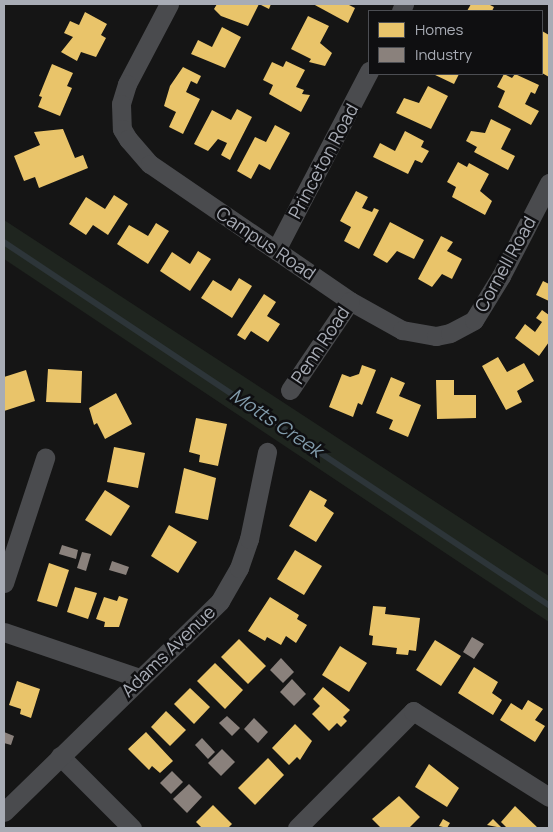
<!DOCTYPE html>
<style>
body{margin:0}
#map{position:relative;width:553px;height:832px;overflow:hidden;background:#151515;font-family:Manrope,sans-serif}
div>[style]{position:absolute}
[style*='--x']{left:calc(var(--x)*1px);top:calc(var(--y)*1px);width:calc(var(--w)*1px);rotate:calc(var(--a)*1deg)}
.green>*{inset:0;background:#1f251f}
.homes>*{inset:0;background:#e9c46a}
.industry>*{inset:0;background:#8a817c}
.stream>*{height:5.5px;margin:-2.75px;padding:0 2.75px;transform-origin:2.75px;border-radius:2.75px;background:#2d3539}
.minor>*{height:19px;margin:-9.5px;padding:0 9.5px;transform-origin:9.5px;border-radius:9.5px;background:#4a4b4e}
span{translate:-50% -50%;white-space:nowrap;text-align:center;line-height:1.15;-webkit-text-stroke:5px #0f0f11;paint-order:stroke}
.street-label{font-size:18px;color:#a8acb5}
.water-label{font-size:19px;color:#829cac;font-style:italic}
.frame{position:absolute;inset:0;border:5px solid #a8acb5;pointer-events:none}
.legend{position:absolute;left:368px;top:10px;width:175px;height:65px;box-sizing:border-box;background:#0f0f11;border:1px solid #4c4e53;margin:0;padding:6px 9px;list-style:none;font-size:15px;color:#a8acb5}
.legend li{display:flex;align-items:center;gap:10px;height:25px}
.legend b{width:25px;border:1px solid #4c4e53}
</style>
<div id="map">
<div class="green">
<i style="clip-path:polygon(4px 220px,549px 576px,549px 622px,4px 259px)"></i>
</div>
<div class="homes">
<i style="clip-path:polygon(217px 4px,271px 4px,269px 9px,259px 4px,248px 26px,221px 16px,214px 9px)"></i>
<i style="clip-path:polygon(313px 4px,347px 4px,355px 8px,348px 23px)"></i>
<i style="clip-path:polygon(471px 4px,488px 4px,494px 7px,492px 11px,467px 11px)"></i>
<i style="clip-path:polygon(85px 12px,107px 24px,101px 35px,106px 38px,96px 57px,81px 52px,77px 61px,61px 52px,73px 37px,64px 33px,70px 21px,79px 25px)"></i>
<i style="clip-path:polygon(308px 16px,329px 26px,320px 43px,332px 53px,325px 66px,309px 62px,311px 59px,291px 49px)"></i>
<i style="clip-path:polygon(222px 27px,241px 37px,225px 68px,191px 54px,198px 40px,212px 47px)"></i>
<i style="clip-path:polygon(542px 31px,549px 35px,549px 77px,542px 73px)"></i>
<i style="clip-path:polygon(286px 61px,305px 70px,296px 87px,304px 90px,302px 94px,310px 95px,301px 112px,269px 94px,273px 85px,263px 80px,272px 62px,283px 67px)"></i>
<i style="clip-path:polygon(52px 64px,73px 73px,67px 86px,72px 88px,60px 116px,38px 107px,42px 97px,39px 96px)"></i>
<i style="clip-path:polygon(183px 67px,201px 76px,197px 84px,191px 81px,186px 92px,200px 99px,183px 134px,169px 127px,176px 112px,164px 106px,170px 86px)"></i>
<i style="clip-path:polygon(433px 74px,459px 74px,454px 84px)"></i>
<i style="clip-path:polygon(504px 74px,512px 78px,515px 74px,539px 85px,535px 94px,531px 92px,525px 104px,539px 111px,531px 125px,498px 107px,505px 91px,497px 87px)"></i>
<i style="clip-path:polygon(428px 86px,448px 96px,431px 129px,396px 113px,404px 98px,419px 103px)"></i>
<i style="clip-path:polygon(237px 109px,252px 117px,230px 160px,221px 155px,227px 143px,218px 139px,208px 151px,194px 144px,212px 110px,231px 120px)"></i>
<i style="clip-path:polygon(491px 119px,511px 129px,501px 149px,515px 156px,508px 170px,474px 152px,477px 147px,466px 141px,471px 131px,485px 133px)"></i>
<i style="clip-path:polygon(275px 125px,290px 133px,270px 170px,259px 164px,251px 179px,237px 171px,255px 137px,266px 142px)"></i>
<i style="clip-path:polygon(63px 129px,75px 158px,83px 155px,88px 168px,39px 188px,35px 177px,24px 181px,14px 156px,40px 145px,34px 132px)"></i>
<i style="clip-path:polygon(405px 131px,424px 141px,421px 147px,429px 151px,422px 163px,415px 160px,408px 174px,373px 157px,380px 143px,395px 151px)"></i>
<i style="clip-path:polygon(458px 162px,467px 167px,469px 163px,489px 174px,480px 191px,492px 201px,485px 215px,452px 197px,456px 187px,447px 182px)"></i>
<i style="clip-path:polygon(356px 191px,368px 197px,362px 208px,372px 212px,374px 208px,379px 210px,359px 249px,344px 241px,351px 227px,340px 221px)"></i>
<i style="clip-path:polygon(114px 195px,128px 204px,108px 235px,93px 225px,86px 235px,69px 224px,86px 197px,105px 209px)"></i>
<i style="clip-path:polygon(390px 222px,424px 240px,414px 259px,397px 251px,387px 263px,373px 255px)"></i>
<i style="clip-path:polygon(156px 223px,169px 231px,148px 264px,117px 244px,129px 225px,148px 236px)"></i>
<i style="clip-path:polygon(441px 236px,453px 242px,447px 251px,462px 259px,452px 279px,442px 274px,432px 287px,418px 279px)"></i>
<i style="clip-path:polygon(198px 251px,211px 259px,190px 291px,160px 271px,172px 252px,190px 264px)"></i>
<i style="clip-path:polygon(239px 278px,252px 286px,232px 318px,201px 298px,213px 280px,231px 291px)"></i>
<i style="clip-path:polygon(543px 281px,549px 284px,549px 301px,536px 295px)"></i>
<i style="clip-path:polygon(264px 294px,276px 302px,267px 316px,280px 324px,268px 342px,251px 331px,245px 340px,237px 335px)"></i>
<i style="clip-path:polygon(542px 310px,549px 315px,549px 342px,539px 356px,515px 338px,525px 324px,535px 332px,542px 322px,536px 318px)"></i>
<i style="clip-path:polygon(498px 357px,507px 372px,524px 363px,534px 381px,517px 391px,522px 402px,506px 410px,482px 366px)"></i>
<i style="clip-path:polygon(362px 365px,376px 370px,362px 405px,358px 403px,353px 417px,329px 407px,342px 374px,350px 377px,359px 374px)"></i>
<i style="clip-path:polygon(48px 369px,82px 371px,81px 403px,46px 402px)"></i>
<i style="clip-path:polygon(26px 370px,35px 401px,4px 411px,4px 377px)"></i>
<i style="clip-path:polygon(391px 377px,405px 383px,399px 396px,421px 405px,408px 437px,389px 429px,393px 420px,376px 413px)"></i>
<i style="clip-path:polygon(436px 380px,454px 380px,454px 395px,476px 395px,476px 418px,437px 419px)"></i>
<i style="clip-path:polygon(116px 393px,132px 424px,105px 439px,97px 423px,94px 425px,89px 408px)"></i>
<i style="clip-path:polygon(196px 418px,227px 424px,218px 466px,199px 462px,200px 455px,189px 452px)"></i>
<i style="clip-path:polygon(114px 447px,145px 453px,138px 488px,107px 482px)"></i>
<i style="clip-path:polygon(184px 468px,216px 478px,208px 520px,175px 513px)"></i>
<i style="clip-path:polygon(105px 490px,130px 506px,111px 536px,85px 520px)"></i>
<i style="clip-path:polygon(310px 490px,327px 500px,324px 506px,334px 513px,316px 542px,289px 526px)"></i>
<i style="clip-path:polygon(169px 525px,197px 542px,178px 573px,151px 556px)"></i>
<i style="clip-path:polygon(295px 550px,322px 566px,304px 595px,277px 579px)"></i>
<i style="clip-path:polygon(49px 563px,69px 570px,57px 607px,37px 601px)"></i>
<i style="clip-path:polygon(75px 587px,97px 593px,88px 619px,67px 612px)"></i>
<i style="clip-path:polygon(119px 596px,128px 599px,119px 627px,104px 627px,105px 622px,96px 619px,104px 597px,117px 601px)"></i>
<i style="clip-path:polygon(270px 597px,299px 615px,297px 619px,307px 625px,296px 643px,286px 636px,281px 645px,267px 637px,265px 641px,248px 631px)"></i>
<i style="clip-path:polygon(373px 606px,386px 607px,385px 614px,420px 618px,416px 651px,409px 650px,408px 655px,396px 654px,397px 648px,372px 645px,373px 636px,369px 635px)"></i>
<i style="clip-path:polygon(239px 639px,266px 666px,248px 684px,221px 657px)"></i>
<i style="clip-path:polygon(435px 640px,461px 656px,441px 686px,416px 670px)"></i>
<i style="clip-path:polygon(340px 646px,367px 663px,349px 692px,322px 675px)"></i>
<i style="clip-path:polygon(215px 663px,243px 690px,225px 709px,197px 681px)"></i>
<i style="clip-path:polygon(474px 667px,498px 682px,492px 693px,502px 700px,493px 715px,458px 693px)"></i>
<i style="clip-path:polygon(17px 681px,40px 689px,31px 718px,20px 714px,21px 709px,9px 705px)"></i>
<i style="clip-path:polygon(323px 687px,350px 710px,343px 717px,347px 721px,341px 727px,337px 723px,329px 731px,312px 714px,320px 706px,313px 699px)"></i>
<i style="clip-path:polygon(190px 688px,210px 707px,194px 724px,174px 704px)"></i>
<i style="clip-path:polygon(528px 700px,543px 709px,535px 720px,545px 726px,535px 742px,500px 720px,511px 703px,522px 710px)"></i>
<i style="clip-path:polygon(166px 711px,186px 730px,170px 746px,151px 727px)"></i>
<i style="clip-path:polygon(295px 724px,312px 741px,300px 760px,297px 757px,289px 765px,272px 748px)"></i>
<i style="clip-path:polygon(146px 732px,173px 761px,160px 773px,152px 766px,149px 770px,128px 749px)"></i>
<i style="clip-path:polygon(268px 758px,284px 775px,255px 805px,238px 788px)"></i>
<i style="clip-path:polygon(429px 764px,459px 788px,447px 807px,415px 787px)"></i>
<i style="clip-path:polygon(399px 796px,420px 817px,409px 828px,381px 828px,372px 819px)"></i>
<i style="clip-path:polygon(213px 805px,232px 824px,228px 828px,202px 828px,196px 822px)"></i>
<i style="clip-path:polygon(515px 806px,538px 828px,507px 828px,501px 822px)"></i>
<i style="clip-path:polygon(443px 819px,450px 823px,447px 828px,439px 826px)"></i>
<i style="clip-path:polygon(493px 819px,502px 828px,487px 825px)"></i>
</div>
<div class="industry">
<i style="clip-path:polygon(62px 545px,78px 550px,76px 559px,59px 554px)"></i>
<i style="clip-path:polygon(82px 552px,91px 554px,86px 571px,77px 568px)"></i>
<i style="clip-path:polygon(112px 561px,129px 567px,126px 575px,109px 570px)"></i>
<i style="clip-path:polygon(472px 637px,484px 644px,474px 659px,463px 652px)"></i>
<i style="clip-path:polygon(281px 658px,294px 672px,283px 683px,270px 670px)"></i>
<i style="clip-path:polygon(292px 679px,306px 694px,294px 706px,280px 692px)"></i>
<i style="clip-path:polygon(227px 716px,240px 728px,232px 736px,219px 723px)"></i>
<i style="clip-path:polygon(254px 718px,268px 732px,258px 743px,244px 729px)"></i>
<i style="clip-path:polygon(4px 732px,14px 736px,11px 745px,4px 743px)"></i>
<i style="clip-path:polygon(202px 738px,215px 752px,208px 759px,195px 745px)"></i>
<i style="clip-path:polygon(222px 749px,235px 762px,221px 776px,208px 763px)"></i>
<i style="clip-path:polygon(172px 771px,183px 782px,171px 794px,160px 783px)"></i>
<i style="clip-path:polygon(189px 784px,202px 797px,187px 813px,173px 799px)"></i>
</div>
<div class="stream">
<i style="--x:4;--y:242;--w:655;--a:33.67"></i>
</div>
<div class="minor">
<i style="--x:169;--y:4;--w:90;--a:117.7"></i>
<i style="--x:127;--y:84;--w:21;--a:107"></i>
<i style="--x:121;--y:104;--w:25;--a:88"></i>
<i style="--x:122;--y:129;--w:12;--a:59"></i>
<i style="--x:128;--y:139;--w:33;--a:49"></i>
<i style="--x:150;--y:164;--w:242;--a:34.4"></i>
<i style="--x:350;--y:301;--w:60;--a:29.1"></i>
<i style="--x:402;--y:330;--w:35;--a:10"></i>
<i style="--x:436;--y:336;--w:14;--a:-12"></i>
<i style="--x:450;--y:333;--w:27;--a:-28"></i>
<i style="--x:474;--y:320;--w:52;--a:-58.5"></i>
<i style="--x:501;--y:276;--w:105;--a:-62.7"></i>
<i style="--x:401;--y:11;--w:8;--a:-67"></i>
<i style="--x:276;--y:250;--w:202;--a:-62.5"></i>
<i style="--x:290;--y:390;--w:107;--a:-56"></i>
<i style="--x:4;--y:583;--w:132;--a:-71.8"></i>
<i style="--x:4;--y:632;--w:143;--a:18.8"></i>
<i style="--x:60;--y:756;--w:102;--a:45"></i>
<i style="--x:4;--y:812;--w:302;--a:-44.3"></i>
<i style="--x:220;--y:601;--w:38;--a:-60"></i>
<i style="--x:239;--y:568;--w:31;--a:-71"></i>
<i style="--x:249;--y:539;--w:89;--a:-78.3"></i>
<i style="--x:297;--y:828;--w:165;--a:-45.2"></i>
<i style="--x:413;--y:711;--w:161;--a:32.3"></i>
</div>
<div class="street-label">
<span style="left:323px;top:161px;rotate:-62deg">Princeton Road</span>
<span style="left:266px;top:243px;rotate:34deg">Campus Road</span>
<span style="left:505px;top:264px;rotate:-61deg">Cornell Road</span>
<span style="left:320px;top:345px;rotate:-56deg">Penn Road</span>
<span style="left:168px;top:651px;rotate:-44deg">Adams Avenue</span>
</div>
<div class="water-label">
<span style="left:276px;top:423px;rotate:34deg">Motts Creek</span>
</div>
<div class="frame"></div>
<ul class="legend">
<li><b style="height:14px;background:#e9c46a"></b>Homes</li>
<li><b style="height:14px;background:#8a817c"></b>Industry</li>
</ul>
</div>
